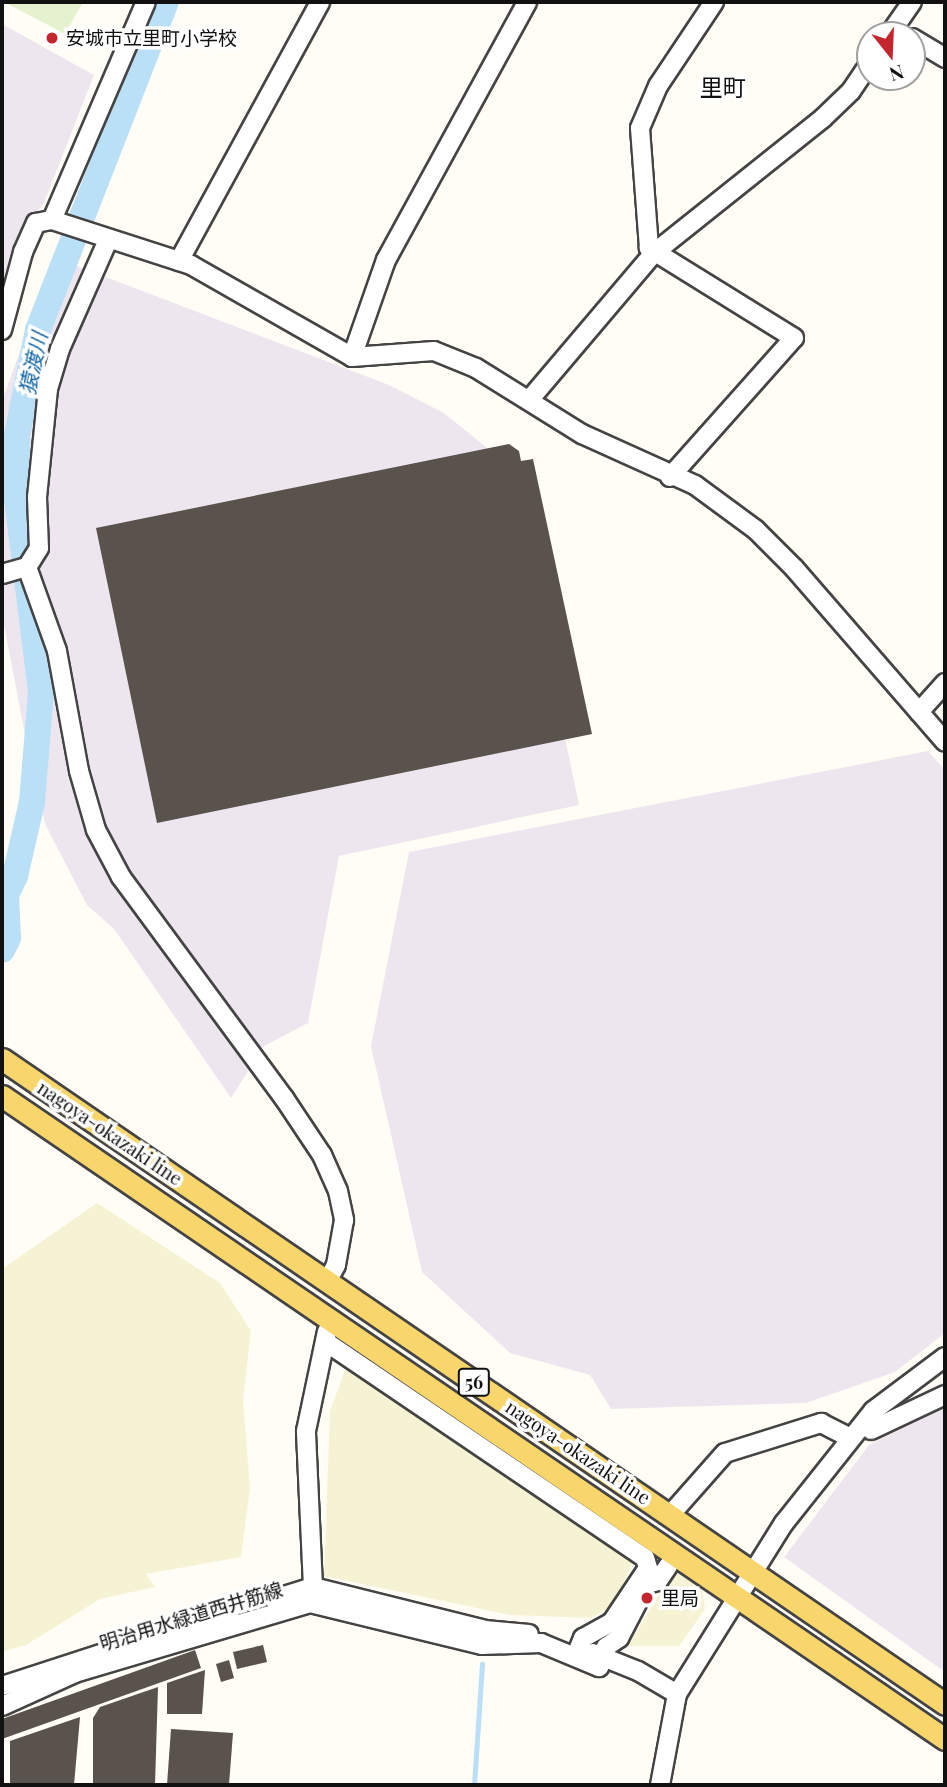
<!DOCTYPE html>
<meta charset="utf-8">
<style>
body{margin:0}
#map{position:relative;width:947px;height:1787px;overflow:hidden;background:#fffdf5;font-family:"Playfair Display","Noto Sans JP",serif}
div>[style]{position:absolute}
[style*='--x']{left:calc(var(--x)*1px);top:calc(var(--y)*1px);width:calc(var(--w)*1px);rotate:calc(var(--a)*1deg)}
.industrial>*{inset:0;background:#eee6ef}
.farmland>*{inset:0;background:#f6f3d4}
.pitch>*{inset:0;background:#e6f2cf}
.stream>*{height:4.5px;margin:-2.25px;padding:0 2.25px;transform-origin:2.25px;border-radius:2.25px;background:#b9e0f7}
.river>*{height:26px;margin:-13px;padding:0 13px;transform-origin:13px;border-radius:13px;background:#b9e0f7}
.building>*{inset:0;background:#5a524d}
.roads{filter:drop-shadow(2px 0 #444) drop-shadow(-2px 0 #444) drop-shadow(0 2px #444) drop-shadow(0 -2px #444)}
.minor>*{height:18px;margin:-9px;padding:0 9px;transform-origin:9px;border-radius:9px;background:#fff}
.major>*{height:21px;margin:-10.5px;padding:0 10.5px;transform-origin:10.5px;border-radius:10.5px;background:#f9d66b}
.dots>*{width:19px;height:19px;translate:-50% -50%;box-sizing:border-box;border:4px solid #fff;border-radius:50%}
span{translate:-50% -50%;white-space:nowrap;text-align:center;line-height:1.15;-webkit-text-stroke:7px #fff;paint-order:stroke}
.shield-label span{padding:2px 5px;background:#fff;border:2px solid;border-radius:5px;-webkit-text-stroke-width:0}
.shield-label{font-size:18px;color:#111;font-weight:700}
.poi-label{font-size:19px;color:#111}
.left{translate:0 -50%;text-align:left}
.street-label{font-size:19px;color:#111}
.water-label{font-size:21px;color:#1768a6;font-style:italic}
.quarter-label{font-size:23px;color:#111}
.frame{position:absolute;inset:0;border:4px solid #111;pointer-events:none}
.north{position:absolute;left:856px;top:21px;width:70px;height:70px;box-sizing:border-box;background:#fff;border:2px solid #a0a0a0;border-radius:50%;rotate:162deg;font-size:19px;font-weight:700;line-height:28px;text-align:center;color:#111}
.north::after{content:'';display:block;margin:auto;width:24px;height:32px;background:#c4262e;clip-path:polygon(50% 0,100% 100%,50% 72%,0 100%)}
</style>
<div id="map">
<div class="industrial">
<i style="clip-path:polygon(2px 24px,94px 75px,44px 203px,16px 238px,2px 288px)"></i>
<i style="clip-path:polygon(61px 260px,389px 385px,444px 413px,508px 465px,579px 805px,339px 856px,308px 1023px,264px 1046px,231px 1098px,114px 929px,87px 905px,46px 826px,33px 776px,2px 615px,2px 401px,52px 263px)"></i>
<i style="clip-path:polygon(928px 751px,945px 770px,945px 1333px,895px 1372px,806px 1403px,611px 1409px,590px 1375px,510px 1353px,422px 1272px,371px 1046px,409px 852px)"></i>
<i style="clip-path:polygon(945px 1407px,945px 1672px,784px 1557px,869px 1445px)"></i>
</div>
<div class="farmland">
<i style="clip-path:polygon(97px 1203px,220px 1283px,251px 1331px,243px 1401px,250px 1488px,241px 1557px,146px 1574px,155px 1587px,100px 1599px,26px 1645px,2px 1652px,2px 1269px)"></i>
<i style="clip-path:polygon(347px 1365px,634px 1560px,613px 1605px,591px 1618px,510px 1615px,324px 1576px,330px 1411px)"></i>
<i style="clip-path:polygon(673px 1571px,702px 1589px,705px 1609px,679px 1646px,628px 1646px)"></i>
</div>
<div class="pitch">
<i style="clip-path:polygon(4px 2px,83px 2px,65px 34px)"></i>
</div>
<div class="stream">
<i style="--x:474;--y:1785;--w:121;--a:-86.2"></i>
</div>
<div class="river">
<i style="--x:2;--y:950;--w:13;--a:-63"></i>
<i style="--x:8;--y:938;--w:43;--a:-92.7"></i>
<i style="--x:6;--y:895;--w:21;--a:-65"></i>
<i style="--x:15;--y:876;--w:76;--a:-77.1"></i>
<i style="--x:32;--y:802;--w:110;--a:-85.3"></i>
<i style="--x:41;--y:692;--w:202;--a:-97.1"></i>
<i style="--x:16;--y:492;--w:57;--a:-89"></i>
<i style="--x:17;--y:435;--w:107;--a:-78.7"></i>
<i style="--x:38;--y:330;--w:352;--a:-68.7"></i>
</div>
<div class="building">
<i style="clip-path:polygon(509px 444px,519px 451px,521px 461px,533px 459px,592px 734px,157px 823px,96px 528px)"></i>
<i style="clip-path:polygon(263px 1645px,267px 1662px,237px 1669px,233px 1652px)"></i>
<i style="clip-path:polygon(195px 1650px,201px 1668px,2px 1739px,2px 1719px)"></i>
<i style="clip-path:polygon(229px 1660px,234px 1678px,221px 1682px,216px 1664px)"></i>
<i style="clip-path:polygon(205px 1670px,202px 1714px,167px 1714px,167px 1683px)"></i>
<i style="clip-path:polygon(158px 1687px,155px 1785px,93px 1785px,93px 1718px,100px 1707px)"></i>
<i style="clip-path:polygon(80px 1717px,74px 1785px,10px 1785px,10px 1741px)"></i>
<i style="clip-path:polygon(171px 1729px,233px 1733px,229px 1785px,167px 1785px)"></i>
</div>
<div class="roads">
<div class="minor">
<i style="--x:889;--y:35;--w:40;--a:-55.1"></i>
<i style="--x:912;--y:38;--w:39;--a:31"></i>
<i style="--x:52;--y:220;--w:237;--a:-66.7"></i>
<i style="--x:108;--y:240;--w:119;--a:113.8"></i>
<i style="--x:60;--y:349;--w:42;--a:106.7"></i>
<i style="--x:48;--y:389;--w:109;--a:95.8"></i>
<i style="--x:37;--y:497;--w:51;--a:87.8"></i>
<i style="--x:39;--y:548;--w:22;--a:122"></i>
<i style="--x:27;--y:567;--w:89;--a:70.3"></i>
<i style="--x:57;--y:651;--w:122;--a:79.6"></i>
<i style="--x:79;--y:771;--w:61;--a:73.9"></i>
<i style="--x:96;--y:830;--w:53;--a:62"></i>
<i style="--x:121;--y:877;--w:275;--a:53.6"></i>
<i style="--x:284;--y:1098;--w:69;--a:56.3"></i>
<i style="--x:322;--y:1155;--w:39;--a:66"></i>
<i style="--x:338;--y:1191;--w:30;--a:78"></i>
<i style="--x:344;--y:1220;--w:46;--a:100.1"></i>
<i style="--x:336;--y:1265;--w:19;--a:118"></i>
<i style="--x:179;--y:261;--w:295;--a:-61.4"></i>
<i style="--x:2;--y:330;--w:81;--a:-74.9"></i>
<i style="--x:23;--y:252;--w:32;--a:-66"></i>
<i style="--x:36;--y:223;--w:16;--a:-11"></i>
<i style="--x:52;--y:220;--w:146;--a:17.9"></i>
<i style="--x:191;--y:265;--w:185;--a:29.7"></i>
<i style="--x:352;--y:357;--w:82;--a:-4.2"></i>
<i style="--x:434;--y:351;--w:45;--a:22"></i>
<i style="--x:476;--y:368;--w:125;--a:31.9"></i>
<i style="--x:582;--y:434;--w:124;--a:24.3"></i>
<i style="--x:695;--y:485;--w:76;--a:36.4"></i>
<i style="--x:756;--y:530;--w:54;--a:45"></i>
<i style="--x:794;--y:568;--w:230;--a:49"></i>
<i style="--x:352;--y:357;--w:103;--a:-70.7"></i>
<i style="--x:386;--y:260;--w:294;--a:-61.3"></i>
<i style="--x:530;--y:399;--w:192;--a:-49.7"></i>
<i style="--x:654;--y:253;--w:216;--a:-38.6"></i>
<i style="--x:823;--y:118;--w:39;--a:-44"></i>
<i style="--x:851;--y:91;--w:34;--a:-56"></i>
<i style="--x:670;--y:477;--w:186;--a:-48.3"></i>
<i style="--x:794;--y:338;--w:171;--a:-148.2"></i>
<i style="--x:649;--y:248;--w:120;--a:-94.3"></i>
<i style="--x:640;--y:128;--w:46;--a:-66.8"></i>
<i style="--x:658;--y:86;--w:101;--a:-56.3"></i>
<i style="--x:2;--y:574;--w:26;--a:-16"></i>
<i style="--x:919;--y:712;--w:39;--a:-48"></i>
<i style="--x:326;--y:1342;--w:385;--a:34.1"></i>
<i style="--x:645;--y:1558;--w:10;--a:73"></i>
<i style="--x:648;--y:1568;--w:65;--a:123.7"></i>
<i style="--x:612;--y:1622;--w:33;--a:151"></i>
<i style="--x:583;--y:1638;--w:11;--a:112"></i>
<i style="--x:871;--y:1430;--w:82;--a:-25.3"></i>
<i style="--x:671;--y:1514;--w:81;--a:-48.5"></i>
<i style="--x:725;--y:1453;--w:101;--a:-17.4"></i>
<i style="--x:821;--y:1423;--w:30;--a:27"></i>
<i style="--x:313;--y:1587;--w:156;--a:-92.6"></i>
<i style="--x:306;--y:1431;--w:102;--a:-78.1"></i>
<i style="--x:274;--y:1599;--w:41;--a:-17.1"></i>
<i style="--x:313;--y:1587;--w:177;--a:14"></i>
<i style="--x:485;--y:1630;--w:44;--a:5.2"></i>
<i style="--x:593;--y:1653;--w:48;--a:21.8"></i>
<i style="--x:638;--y:1671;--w:45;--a:30.5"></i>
<i style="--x:2;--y:1686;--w:240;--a:-18"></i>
<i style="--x:2;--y:1706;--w:80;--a:-24.3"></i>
<i style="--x:75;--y:1673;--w:245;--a:-16.6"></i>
<i style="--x:310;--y:1603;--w:177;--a:13.7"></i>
<i style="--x:482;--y:1645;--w:59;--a:-1.9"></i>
<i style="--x:541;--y:1643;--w:63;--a:22.5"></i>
<i style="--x:599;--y:1667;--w:21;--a:-71"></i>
<i style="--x:606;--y:1647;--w:16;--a:-35"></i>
<i style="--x:619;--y:1638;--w:61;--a:-62.6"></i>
<i style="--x:647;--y:1584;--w:11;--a:-15"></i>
<i style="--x:658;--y:1581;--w:18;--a:-56"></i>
<i style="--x:660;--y:1785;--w:93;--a:-79.4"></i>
<i style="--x:677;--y:1694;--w:202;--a:-58"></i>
<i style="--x:784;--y:1523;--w:143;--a:-51.5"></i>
<i style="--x:873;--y:1411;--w:90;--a:-36.9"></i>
</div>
<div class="major">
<i style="--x:2;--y:1059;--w:1142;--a:34.37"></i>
<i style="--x:2;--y:1096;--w:1141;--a:34.29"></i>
</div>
</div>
<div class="dots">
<i style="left:52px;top:38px;background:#c4262e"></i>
<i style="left:647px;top:1598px;background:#c4262e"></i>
</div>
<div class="shield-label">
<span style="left:474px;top:1382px">56</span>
</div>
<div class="poi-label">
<span class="left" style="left:66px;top:38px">安城市立里町小学校</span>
<span class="left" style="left:661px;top:1598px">里局</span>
</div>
<div class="street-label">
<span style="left:110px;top:1133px;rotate:34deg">nagoya-okazaki line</span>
<span style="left:578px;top:1452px;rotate:34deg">nagoya-okazaki line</span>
<span style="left:191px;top:1616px;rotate:-17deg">明治用水緑道西井筋線</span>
</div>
<div class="water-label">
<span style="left:32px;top:363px;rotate:-78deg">猿渡川</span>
</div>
<div class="quarter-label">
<span style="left:723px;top:87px">里町</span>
</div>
<div class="frame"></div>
<div class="north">N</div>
</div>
